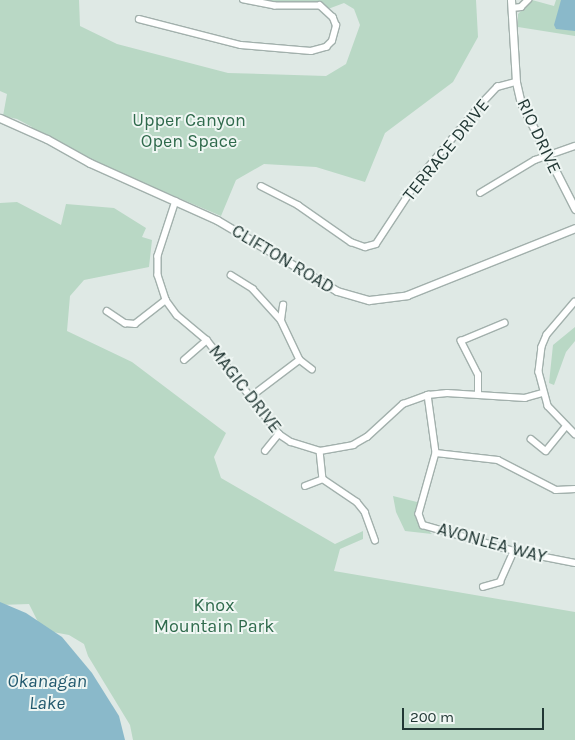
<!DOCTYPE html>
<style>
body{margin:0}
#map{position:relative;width:575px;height:740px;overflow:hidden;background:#dfe9e5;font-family:Karla,sans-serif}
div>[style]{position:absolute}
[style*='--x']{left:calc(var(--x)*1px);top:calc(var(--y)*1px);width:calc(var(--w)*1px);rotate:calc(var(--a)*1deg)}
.green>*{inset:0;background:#b9d8c5}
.water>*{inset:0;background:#8ab9ca}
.roads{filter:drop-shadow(1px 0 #a2b0ac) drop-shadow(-1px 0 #a2b0ac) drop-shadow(0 1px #a2b0ac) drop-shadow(0 -1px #a2b0ac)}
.minor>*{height:5.5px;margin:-2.75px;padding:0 2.75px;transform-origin:2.75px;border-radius:2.75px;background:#fff}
.tertiary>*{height:7px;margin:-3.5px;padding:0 3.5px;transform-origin:3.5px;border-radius:3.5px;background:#fff}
span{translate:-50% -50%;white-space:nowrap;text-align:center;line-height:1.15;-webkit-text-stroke:4px #eff6f3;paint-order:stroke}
.park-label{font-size:18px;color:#2f6a4c}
.street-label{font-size:18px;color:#213734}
.water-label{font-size:19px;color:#21586d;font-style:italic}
.scale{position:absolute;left:402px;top:708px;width:142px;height:22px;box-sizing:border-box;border:2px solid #213734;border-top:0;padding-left:6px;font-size:15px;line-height:18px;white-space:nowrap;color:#213734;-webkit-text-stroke:4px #eff6f3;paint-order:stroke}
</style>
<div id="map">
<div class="green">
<i style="clip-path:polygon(0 0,79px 0,80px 26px,117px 44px,228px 73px,326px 76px,346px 64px,360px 25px,354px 9px,344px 3px,328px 9px,320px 5px,275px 5px,247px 0,476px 0,478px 37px,453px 82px,385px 133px,365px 182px,316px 167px,264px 164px,236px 180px,221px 216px,92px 161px,31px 131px,32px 127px,17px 119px,3px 116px,7px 94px,0 91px)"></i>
<i style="clip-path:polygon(532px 0,554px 6px,556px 0,575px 0,575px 36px,518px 27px,518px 14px)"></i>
<i style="clip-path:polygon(17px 202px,61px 225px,66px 204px,114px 208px,146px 228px,142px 237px,152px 240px,149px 267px,84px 280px,70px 296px,67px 331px,132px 362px,226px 433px,214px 457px,221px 478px,335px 544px,363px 531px,363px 539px,340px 549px,334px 571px,575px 612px,575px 740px,133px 740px,130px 725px,88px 656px,84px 644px,69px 635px,42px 630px,29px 604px,0 605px,0 203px)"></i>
<i style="clip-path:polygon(575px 327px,575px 341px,566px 352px,554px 385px,549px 383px,553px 345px)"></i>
<i style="clip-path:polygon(393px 496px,421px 503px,419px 522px,432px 534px,405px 531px,396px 512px)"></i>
</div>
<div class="water">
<i style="clip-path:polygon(561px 0,575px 0,575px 31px,556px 29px,554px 25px)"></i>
<i style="clip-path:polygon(0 602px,26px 613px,62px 637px,92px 673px,119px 716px,125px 740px,0 740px)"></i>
</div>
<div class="roads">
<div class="minor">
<i style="--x:512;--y:8;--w:9;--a:-6"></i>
<i style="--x:521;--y:7;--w:10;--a:-45"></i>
<i style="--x:139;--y:19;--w:105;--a:14.3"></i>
<i style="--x:241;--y:45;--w:70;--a:4.9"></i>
<i style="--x:311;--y:51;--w:16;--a:-15"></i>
<i style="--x:326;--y:47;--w:8;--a:-45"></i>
<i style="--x:332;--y:41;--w:16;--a:-75"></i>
<i style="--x:336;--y:26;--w:9;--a:-111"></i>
<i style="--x:333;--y:18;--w:18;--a:-137"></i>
<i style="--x:320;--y:6;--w:45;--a:180"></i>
<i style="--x:275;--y:6;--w:32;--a:-169"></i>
<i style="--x:261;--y:186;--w:42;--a:27.2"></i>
<i style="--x:298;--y:205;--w:65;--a:34.9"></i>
<i style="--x:351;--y:242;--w:15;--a:20"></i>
<i style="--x:365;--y:247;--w:11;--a:-15"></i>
<i style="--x:376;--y:244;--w:80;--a:-56.7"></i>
<i style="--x:420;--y:177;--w:98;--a:-50"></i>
<i style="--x:483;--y:102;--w:21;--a:-47"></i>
<i style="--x:497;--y:87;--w:20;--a:-15"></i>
<i style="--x:480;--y:193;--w:64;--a:-31"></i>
<i style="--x:535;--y:160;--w:42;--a:-19.3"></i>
<i style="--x:176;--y:201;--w:58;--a:108.1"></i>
<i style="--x:158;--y:256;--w:19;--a:90"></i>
<i style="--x:158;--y:275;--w:26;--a:72"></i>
<i style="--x:166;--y:300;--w:19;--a:54"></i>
<i style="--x:177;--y:315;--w:39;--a:40"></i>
<i style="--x:207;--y:340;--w:118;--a:52.5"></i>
<i style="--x:279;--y:434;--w:14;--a:34"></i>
<i style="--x:291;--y:442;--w:30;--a:17"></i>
<i style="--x:320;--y:451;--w:34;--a:-10"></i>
<i style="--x:353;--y:445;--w:16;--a:-30"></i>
<i style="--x:367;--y:437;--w:49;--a:-42.5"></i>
<i style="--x:403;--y:404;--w:27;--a:-20"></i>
<i style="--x:428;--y:395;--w:19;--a:-6"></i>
<i style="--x:447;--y:393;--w:78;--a:3.7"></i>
<i style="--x:525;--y:398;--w:19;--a:-16"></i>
<i style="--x:231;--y:275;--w:26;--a:32"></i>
<i style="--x:253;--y:289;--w:42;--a:47.9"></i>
<i style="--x:281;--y:320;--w:44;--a:64.6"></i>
<i style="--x:300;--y:360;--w:63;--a:142.8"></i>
<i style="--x:575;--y:302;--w:43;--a:130.3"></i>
<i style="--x:547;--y:335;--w:13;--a:113"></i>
<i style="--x:542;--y:347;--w:25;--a:97"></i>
<i style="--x:539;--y:372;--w:35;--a:75"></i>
<i style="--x:548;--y:406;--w:39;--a:46"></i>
<i style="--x:107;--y:311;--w:22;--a:34"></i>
<i style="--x:125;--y:323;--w:10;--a:6"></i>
<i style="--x:135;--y:324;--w:39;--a:-38"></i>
<i style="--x:281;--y:320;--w:15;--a:-82"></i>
<i style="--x:184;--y:360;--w:30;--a:-41"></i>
<i style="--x:300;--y:360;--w:15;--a:37"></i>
<i style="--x:478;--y:394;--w:19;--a:-90"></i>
<i style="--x:478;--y:375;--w:38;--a:-117"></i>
<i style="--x:461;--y:341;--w:47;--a:-22.7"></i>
<i style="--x:428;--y:395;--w:59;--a:82.1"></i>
<i style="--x:436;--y:453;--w:63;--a:105.6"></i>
<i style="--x:419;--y:514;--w:12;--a:70"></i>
<i style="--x:423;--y:525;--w:95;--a:15.9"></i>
<i style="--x:514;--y:551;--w:62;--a:11.1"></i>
<i style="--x:531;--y:439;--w:19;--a:39"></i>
<i style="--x:546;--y:451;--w:32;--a:-51"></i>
<i style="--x:265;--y:451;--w:22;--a:-51"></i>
<i style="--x:320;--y:451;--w:28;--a:84"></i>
<i style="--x:323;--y:479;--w:41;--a:34.1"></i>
<i style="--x:357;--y:502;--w:13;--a:51"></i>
<i style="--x:365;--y:512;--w:30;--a:70"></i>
<i style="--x:436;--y:453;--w:62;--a:6.4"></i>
<i style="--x:498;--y:460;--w:65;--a:27.3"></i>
<i style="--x:556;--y:490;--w:19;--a:-3"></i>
<i style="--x:305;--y:486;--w:19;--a:-21"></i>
<i style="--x:483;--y:587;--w:18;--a:-16"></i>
<i style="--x:500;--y:582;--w:34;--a:-66"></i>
</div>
<div class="tertiary">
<i style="--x:511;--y:0;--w:82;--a:86.5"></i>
<i style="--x:516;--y:82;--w:22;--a:77"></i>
<i style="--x:521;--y:103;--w:119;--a:63"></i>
<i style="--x:0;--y:118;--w:51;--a:24.1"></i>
<i style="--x:47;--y:139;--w:49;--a:29.2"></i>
<i style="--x:90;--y:163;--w:139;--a:24.2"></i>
<i style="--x:217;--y:220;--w:139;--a:30.6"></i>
<i style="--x:337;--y:291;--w:33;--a:16"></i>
<i style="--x:369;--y:300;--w:38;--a:-7"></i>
<i style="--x:407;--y:295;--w:181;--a:-21.7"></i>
</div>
</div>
<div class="park-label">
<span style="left:189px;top:131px">Upper Canyon<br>Open Space</span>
<span style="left:214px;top:616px">Knox<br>Mountain Park</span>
</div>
<div class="street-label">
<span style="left:539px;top:136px;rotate:65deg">RIO DRIVE</span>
<span style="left:446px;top:150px;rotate:-51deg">TERRACE DRIVE</span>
<span style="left:283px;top:259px;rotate:31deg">CLIFTON ROAD</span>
<span style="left:245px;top:389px;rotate:52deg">MAGIC DRIVE</span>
<span style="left:492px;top:543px;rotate:15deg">AVONLEA WAY</span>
</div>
<div class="water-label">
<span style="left:47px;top:693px">Okanagan<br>Lake</span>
</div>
<div class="scale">200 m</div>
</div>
